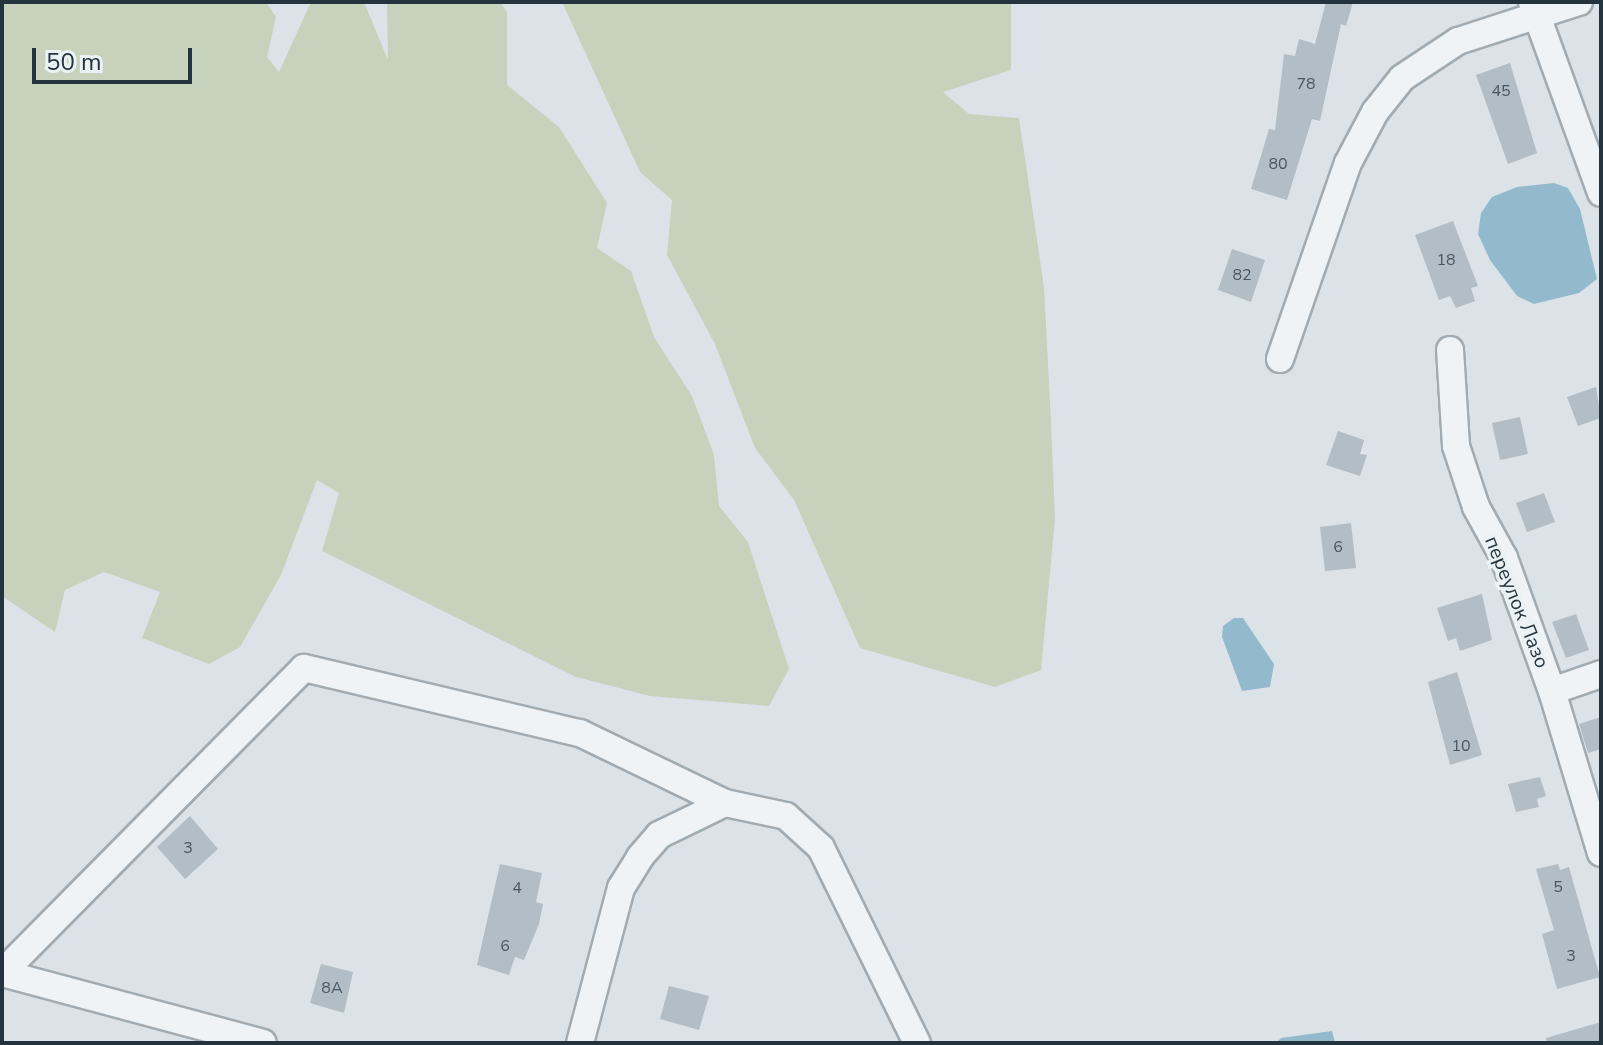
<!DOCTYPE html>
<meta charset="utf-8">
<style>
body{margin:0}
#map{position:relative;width:1603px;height:1045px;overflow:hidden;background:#dce3e8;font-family:"Nunito Sans",sans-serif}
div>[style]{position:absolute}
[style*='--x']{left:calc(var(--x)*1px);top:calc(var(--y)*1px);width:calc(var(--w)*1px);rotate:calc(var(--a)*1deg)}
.green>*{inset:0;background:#c6d2bc}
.water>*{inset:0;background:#93bacc}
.building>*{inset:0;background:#b2bdc5}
.roads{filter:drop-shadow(2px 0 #a1abb2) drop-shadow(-2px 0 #a1abb2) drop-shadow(0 2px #a1abb2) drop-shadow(0 -2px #a1abb2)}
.minor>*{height:26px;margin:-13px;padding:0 13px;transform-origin:13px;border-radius:13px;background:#eff3f6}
span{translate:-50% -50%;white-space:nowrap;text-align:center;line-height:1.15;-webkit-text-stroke:7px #ebf2f5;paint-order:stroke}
.number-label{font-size:16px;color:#485660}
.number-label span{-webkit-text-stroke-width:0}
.street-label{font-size:20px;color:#24343f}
.frame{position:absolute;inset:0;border:4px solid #24343f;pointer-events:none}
.scale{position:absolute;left:32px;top:48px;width:160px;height:36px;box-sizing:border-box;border:4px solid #24343f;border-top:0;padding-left:10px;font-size:24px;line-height:28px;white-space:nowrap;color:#24343f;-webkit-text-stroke:6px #ebf2f5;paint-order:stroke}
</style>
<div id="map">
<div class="green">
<i style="clip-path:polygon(2px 2px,266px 2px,276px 17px,267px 57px,279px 72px,311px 2px,364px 2px,388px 60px,387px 2px,500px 2px,507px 12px,507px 85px,559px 127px,607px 203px,597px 248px,631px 271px,654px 337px,692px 396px,714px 455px,719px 506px,748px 542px,789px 669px,769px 706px,650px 696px,576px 677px,322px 551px,339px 493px,317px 480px,281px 575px,240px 647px,209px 664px,142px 638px,160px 592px,104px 572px,65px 590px,55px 632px,2px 596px)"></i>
<i style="clip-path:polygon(562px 2px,1011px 2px,1011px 70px,943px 92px,969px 114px,1019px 118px,1044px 287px,1051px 421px,1055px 519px,1041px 670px,995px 687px,860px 648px,794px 500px,755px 448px,715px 344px,667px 255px,672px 200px,640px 172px)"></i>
</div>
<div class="water">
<i style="clip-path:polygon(1554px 183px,1568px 188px,1580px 209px,1597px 279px,1579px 293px,1534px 304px,1517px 296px,1490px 260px,1478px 234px,1481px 213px,1492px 197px,1517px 187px)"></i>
<i style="clip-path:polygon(1234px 618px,1243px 618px,1274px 664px,1270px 687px,1242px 691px,1222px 637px,1223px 626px)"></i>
<i style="clip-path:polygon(1332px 1031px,1335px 1043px,1276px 1043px,1281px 1038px)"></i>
</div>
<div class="building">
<i style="clip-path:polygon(1326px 2px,1353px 2px,1346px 26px,1341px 24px,1320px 121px,1312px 119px,1287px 200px,1251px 189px,1269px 129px,1275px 130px,1284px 54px,1295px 56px,1299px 39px,1315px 44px)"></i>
<i style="clip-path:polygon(1510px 63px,1537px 153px,1508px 164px,1476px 75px)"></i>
<i style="clip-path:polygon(1453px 221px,1478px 286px,1471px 288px,1475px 301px,1456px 308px,1450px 296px,1439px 300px,1415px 235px)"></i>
<i style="clip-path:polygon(1232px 249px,1265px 260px,1251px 302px,1218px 290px)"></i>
<i style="clip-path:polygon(1596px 387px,1601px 418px,1578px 426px,1567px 397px)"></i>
<i style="clip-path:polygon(1520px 417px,1528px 454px,1500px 460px,1492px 423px)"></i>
<i style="clip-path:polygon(1338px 431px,1364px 440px,1360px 454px,1367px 455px,1360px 476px,1326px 465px)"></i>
<i style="clip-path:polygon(1544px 493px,1555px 522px,1527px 532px,1516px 503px)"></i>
<i style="clip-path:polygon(1351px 523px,1356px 568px,1325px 571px,1320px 527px)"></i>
<i style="clip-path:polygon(1482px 594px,1492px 640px,1460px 651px,1456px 638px,1448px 641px,1437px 608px)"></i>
<i style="clip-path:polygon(1576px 614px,1589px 650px,1566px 658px,1552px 622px)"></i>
<i style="clip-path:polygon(1457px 672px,1482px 755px,1450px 765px,1428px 682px)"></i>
<i style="clip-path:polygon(1601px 717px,1601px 749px,1588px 753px,1579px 724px)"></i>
<i style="clip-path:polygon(1540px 777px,1546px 796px,1537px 799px,1539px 807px,1516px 812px,1508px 784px)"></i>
<i style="clip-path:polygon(190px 816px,218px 849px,185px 879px,157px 847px)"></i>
<i style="clip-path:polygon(500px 864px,542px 873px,536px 902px,543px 904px,539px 924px,524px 960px,515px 957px,509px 975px,477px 965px)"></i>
<i style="clip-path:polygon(1558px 864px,1560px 870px,1569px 867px,1600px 977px,1557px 989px,1542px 934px,1554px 930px,1536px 869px)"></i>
<i style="clip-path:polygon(321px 964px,353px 972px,344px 1013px,310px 1003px)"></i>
<i style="clip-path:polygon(669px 986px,709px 996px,699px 1030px,660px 1019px)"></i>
<i style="clip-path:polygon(1601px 1022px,1601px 1043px,1547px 1043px,1546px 1038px)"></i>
</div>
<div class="roads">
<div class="minor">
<i style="--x:1532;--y:2;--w:203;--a:70.1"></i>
<i style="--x:1450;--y:350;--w:96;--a:86.4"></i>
<i style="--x:1456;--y:446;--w:64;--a:71.8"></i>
<i style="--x:1476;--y:507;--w:58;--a:61.2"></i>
<i style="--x:1504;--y:558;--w:141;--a:70.2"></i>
<i style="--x:1552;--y:691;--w:169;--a:73.2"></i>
<i style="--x:1280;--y:359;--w:207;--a:-70.9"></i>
<i style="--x:1348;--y:163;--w:58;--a:-62.1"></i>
<i style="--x:1375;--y:112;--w:43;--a:-51.5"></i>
<i style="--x:1402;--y:78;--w:67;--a:-33.5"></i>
<i style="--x:1458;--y:41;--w:127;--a:-17.9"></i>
<i style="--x:1552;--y:691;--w:52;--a:-19.1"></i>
<i style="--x:2;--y:973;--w:429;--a:-45.3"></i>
<i style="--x:304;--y:668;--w:284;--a:13.3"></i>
<i style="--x:580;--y:733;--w:161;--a:25.8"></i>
<i style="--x:2;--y:973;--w:270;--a:15"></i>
<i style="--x:580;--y:1043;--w:160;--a:-75.2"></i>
<i style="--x:621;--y:888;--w:36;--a:-58"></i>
<i style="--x:640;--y:857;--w:29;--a:-49"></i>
<i style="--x:659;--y:835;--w:73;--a:-25.9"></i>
<i style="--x:725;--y:803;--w:62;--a:12"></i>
<i style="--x:786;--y:816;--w:47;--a:42.4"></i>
<i style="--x:821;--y:848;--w:217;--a:63.8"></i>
</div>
</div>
<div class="number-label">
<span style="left:1306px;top:84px">78</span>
<span style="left:1501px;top:91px">45</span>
<span style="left:1278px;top:164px">80</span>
<span style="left:1446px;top:260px">18</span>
<span style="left:1242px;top:275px">82</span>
<span style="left:1338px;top:547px">6</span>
<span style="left:1461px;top:746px">10</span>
<span style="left:188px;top:848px">3</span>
<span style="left:1558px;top:887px">5</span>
<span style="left:517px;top:888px">4</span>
<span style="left:505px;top:946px">6</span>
<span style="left:1571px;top:956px">3</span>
<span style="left:332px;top:988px">8А</span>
</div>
<div class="street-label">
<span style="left:1517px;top:602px;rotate:68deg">переулок Лазо</span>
</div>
<div class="frame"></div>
<div class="scale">50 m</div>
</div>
